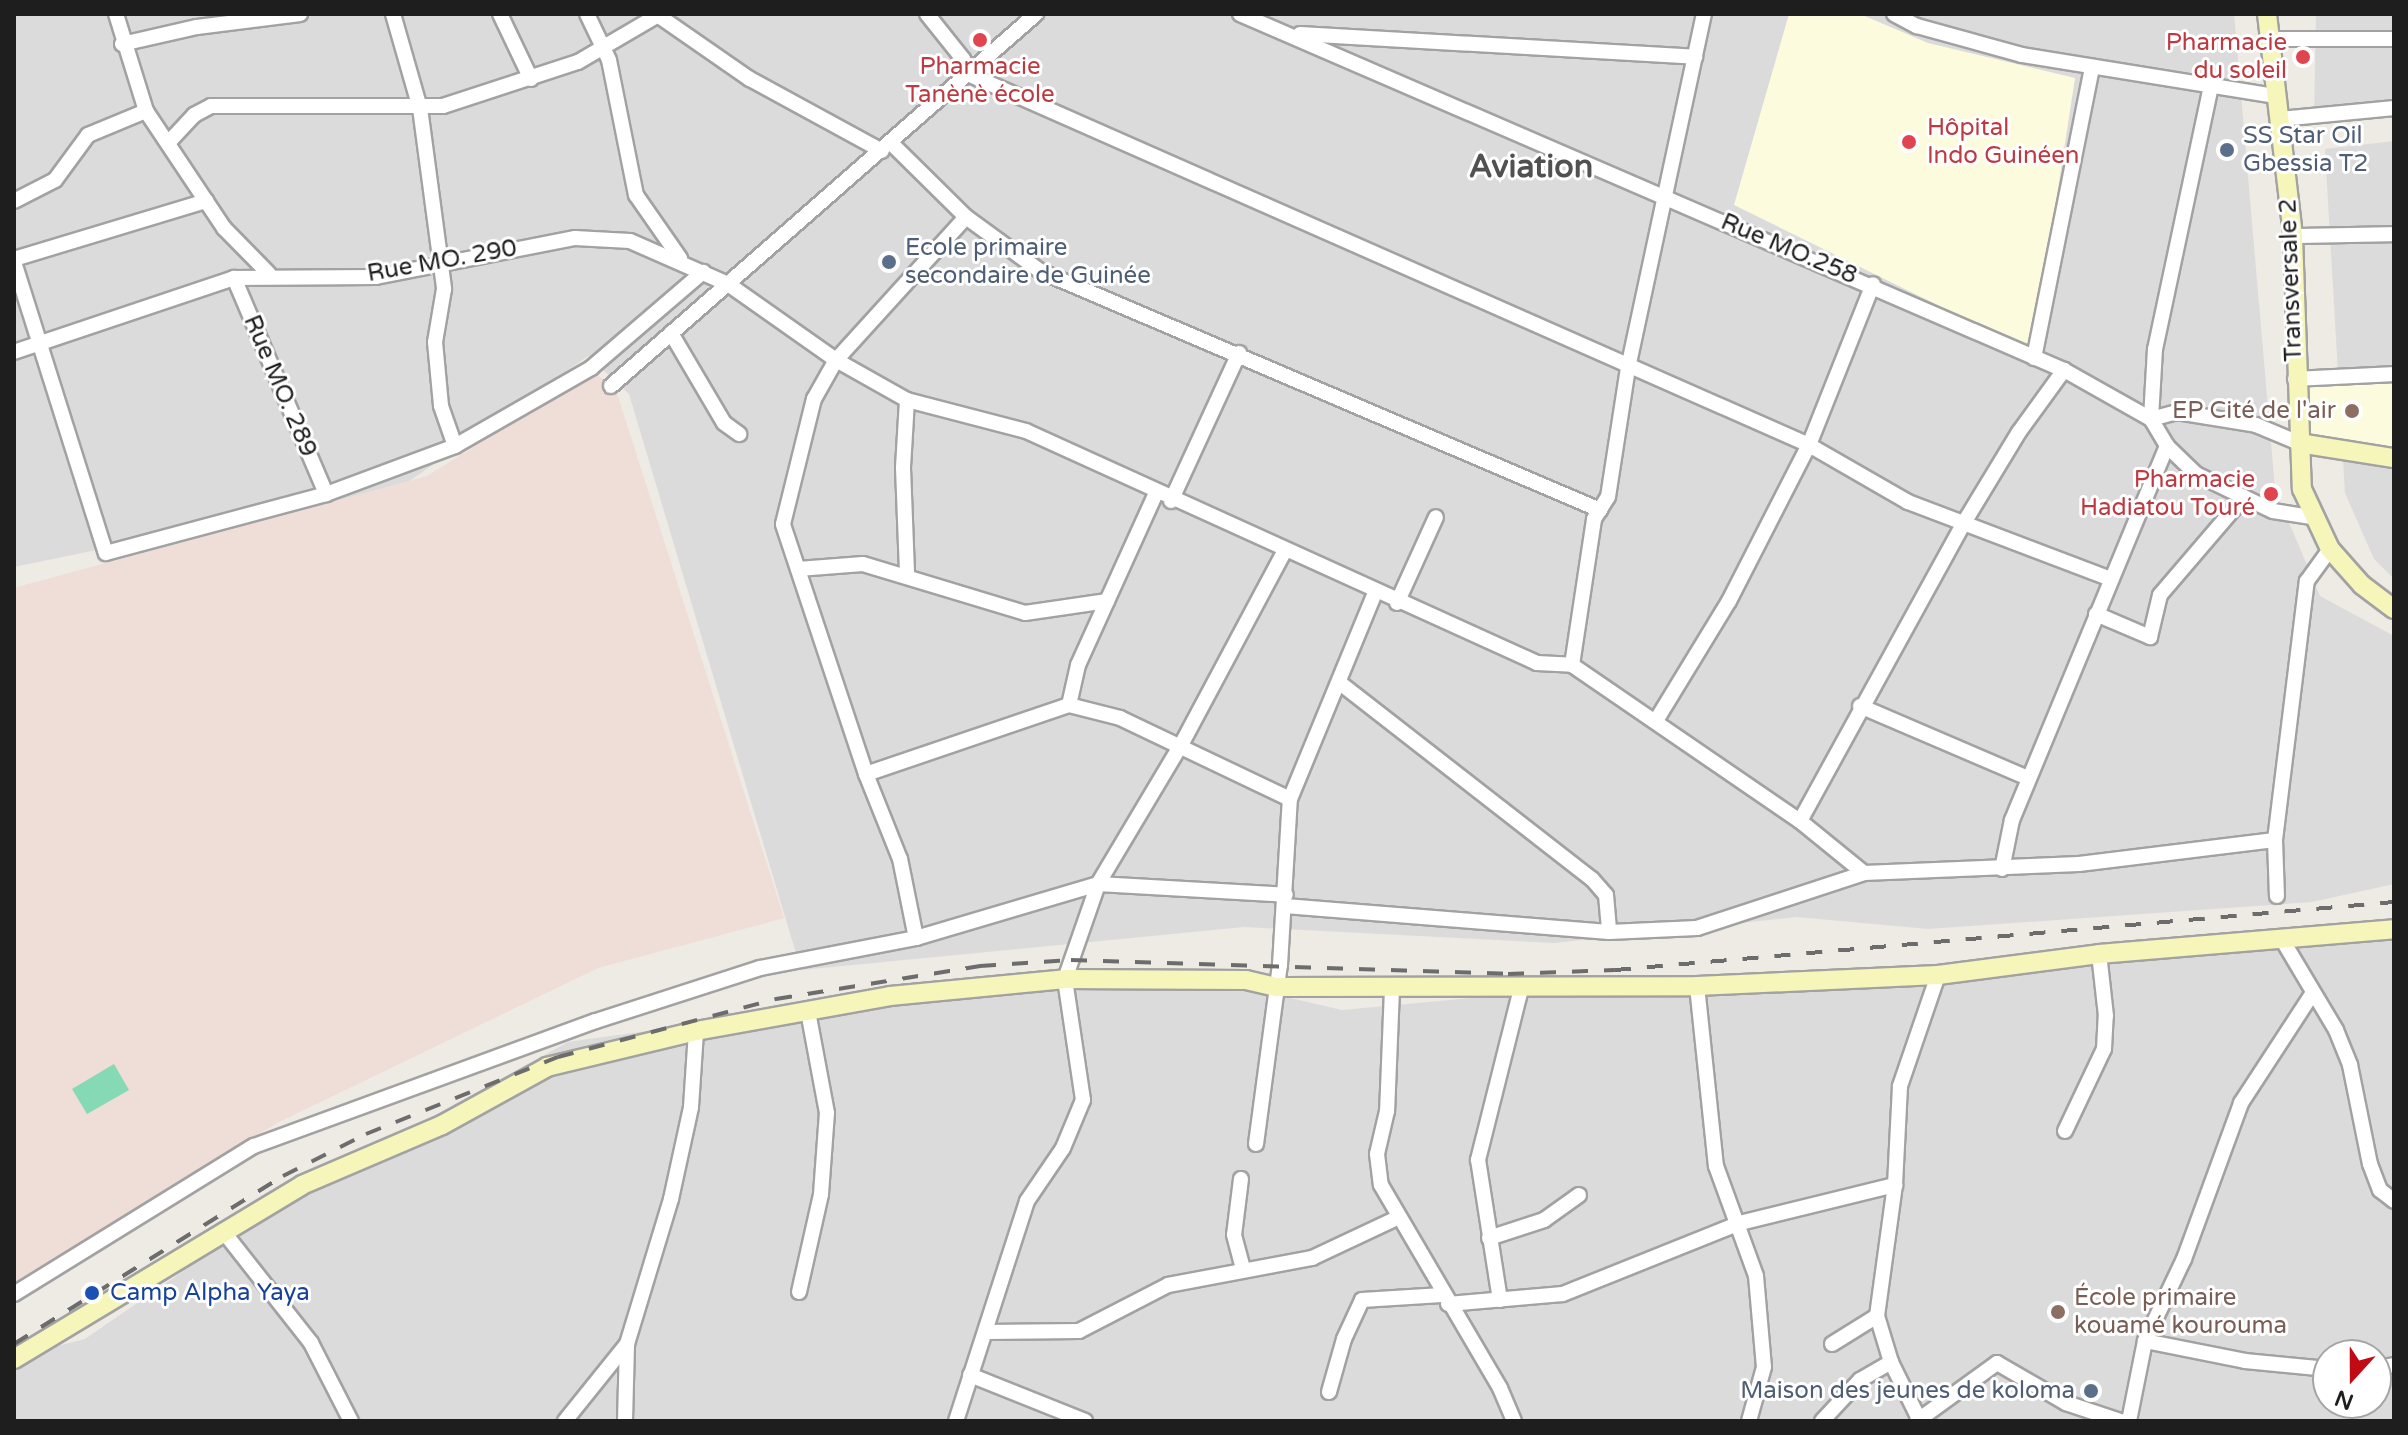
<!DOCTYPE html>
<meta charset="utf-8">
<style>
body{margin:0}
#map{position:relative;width:2408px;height:1435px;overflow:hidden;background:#eeeae4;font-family:"Varela Round",sans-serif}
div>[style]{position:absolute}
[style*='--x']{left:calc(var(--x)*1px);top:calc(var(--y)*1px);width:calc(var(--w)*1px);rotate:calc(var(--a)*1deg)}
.residential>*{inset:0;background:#dcdbdb}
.education>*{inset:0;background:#fdfbde}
.military>*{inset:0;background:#efddd8}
.pitch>*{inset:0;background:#86d9b5}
.roads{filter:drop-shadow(2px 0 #a2a2a2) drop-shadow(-2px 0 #a2a2a2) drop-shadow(0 2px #a2a2a2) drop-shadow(0 -2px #a2a2a2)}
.street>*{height:14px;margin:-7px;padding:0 7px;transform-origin:7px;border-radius:7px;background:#fff}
.secondary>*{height:18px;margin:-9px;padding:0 9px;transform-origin:9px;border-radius:9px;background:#f6f6ba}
.rail>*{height:4px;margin-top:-2px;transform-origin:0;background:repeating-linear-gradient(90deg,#6c6c6c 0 16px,transparent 0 32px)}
.dots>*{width:22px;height:22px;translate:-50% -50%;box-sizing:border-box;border:4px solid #fff;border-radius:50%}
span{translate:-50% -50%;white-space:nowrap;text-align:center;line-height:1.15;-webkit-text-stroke:6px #fff;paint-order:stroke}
.health-label{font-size:24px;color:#be3a42}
.right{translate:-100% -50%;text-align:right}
.left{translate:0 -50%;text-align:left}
.service-label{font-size:24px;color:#4e5e75}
.street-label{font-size:24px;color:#1e1e1e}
.education-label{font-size:24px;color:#785e54}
.transit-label{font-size:24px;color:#164399}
.district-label{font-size:32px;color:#515151;font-weight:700}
.frame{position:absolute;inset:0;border:16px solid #1e1e1e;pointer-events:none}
.north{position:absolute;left:2312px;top:1339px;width:80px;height:80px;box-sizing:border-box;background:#fff;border:2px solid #a5a5a5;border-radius:50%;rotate:201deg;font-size:22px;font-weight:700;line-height:32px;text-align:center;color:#1e1e1e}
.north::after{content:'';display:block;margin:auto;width:28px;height:36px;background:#c00b15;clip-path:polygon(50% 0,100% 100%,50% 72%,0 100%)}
</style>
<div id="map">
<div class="residential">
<i style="clip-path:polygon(14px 14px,2234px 14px,2275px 489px,2320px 596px,2394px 636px,2394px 884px,2312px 902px,1928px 929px,1797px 917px,1554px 943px,1244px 927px,801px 970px,629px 394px,588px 356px,401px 487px,14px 567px)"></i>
<i style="clip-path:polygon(2316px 14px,2394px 14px,2394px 109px,2314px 119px)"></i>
<i style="clip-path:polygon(2394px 141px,2394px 579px,2374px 559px,2345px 493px,2325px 149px)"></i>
<i style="clip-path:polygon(evenodd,2394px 937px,2394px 1421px,14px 1421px,14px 1357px,85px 1339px,308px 1185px,568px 1042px,947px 989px,1231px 984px,1342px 1010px,1677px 979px,1984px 975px,2394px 937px,2328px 1355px,2376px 1355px,2376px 1403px,2328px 1403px,2328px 1355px)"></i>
</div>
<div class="education">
<i style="clip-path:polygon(1789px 14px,1860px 14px,1928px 43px,2075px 78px,2033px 352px,1734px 205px)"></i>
<i style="clip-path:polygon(2394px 383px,2394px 447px,2310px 437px,2309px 386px)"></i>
</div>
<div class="military">
<i style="clip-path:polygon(595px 373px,616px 390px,784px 918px,598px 968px,277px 1123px,14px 1282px,14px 588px,427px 476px)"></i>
</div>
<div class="pitch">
<i style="clip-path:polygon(114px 1064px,129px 1090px,87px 1114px,72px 1089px)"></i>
</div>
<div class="roads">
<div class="street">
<i style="--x:116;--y:14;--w:102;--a:72.8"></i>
<i style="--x:146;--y:111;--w:141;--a:56.3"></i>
<i style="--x:224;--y:228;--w:64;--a:45.6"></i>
<i style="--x:393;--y:14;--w:98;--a:74"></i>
<i style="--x:420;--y:108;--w:183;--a:82.4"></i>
<i style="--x:444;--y:289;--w:54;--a:99.6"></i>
<i style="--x:435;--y:342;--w:64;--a:84.6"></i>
<i style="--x:441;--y:406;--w:42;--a:70.7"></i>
<i style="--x:500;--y:14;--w:72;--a:64.5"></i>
<i style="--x:587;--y:14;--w:51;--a:64.4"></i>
<i style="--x:609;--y:60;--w:138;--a:78.7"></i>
<i style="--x:636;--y:195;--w:77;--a:55.1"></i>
<i style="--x:656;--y:14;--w:114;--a:34.7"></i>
<i style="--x:750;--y:79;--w:150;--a:28.6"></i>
<i style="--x:927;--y:14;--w:58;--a:51.3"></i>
<i style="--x:963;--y:59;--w:16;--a:72"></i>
<i style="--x:968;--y:74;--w:919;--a:23.8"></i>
<i style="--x:1809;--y:445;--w:114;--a:29.9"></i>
<i style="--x:1908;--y:502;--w:217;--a:20.8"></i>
<i style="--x:1240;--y:14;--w:898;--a:23.37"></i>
<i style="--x:2064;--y:370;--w:100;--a:29.4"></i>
<i style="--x:2151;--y:419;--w:31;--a:59"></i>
<i style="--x:2167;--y:446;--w:40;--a:44"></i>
<i style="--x:2196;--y:474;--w:85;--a:25.7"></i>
<i style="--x:2273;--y:511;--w:39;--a:9"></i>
<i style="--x:1894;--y:14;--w:26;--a:28"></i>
<i style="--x:1917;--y:26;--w:109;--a:15.4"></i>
<i style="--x:2022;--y:55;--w:255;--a:9.2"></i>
<i style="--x:1300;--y:34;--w:396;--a:3.3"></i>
<i style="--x:2269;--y:39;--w:125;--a:0"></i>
<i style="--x:122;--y:44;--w:77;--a:-12.8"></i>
<i style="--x:197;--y:27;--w:104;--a:-7.2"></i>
<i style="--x:2211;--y:86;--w:269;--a:102"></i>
<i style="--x:2155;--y:349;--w:70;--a:93.3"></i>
<i style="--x:2151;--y:419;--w:27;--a:-15"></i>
<i style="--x:2177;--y:412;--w:80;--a:9.3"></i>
<i style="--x:2256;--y:425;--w:47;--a:22.7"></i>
<i style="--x:2280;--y:119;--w:115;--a:-5.5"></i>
<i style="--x:168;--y:143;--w:38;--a:-47"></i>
<i style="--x:194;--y:115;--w:19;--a:-28"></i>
<i style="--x:211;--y:106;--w:232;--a:0"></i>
<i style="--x:443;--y:106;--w:142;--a:-18.1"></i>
<i style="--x:578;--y:62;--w:95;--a:-30.3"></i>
<i style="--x:891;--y:143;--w:105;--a:44.6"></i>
<i style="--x:966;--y:217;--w:92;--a:36.1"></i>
<i style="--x:1040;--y:271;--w:609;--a:23.11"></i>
<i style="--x:14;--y:201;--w:46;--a:-27.1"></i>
<i style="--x:55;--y:180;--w:56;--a:-53.7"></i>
<i style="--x:88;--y:135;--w:63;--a:-22.5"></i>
<i style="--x:2293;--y:236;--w:101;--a:-1.1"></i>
<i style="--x:14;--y:259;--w:201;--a:-16.8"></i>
<i style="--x:14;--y:262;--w:305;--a:72.5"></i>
<i style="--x:106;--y:553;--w:228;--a:-15"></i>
<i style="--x:326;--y:494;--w:138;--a:-20.4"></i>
<i style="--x:455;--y:446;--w:157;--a:-29.8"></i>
<i style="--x:591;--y:368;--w:148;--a:-40.6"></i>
<i style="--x:234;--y:278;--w:235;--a:66.9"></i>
<i style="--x:671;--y:333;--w:104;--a:59.5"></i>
<i style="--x:724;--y:423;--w:19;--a:36"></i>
<i style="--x:14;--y:352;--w:232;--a:-18.6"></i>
<i style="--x:234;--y:278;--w:142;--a:-0.4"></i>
<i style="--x:376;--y:277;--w:203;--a:-11.1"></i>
<i style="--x:575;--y:238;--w:55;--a:3.1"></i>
<i style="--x:630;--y:241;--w:107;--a:23.7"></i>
<i style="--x:728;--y:284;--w:132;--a:35.1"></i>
<i style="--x:836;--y:360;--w:81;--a:29.4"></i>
<i style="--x:907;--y:400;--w:123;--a:14.6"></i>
<i style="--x:1026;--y:431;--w:561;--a:24.42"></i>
<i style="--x:1537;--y:663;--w:35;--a:3"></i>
<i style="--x:1572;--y:665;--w:276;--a:34.4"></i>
<i style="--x:1800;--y:821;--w:82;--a:39.1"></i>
<i style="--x:2034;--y:358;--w:297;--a:-78.7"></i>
<i style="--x:2295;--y:379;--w:99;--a:-2.9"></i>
<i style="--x:611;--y:386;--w:565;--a:-41.2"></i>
<i style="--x:907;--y:400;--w:68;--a:93.4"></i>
<i style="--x:903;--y:468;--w:106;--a:87.8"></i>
<i style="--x:1171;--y:501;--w:163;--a:-65.3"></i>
<i style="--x:798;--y:569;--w:65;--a:-4.4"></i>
<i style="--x:863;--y:564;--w:169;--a:16.8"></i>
<i style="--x:1025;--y:613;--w:83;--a:-8.3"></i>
<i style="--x:1397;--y:603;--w:94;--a:-65.6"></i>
<i style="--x:2096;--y:614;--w:59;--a:23.1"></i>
<i style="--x:2150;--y:637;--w:43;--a:-76.6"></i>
<i style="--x:2160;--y:595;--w:129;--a:-49.4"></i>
<i style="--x:1572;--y:665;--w:148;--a:-81.4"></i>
<i style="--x:1594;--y:519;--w:26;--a:-58"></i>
<i style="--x:1608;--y:497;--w:131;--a:-81.2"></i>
<i style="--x:1628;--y:368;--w:362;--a:-77.9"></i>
<i style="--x:1340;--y:683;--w:319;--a:37.9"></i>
<i style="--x:1592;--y:879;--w:21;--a:49"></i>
<i style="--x:1606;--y:895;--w:37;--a:85"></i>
<i style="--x:1069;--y:705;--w:41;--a:-77.3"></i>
<i style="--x:1078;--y:665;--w:189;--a:-65.6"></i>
<i style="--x:1860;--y:706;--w:183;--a:23.2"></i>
<i style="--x:1657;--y:719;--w:138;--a:-58.6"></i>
<i style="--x:1729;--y:601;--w:175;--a:-62.9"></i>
<i style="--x:1809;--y:445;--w:173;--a:-68.3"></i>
<i style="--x:866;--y:774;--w:214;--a:-18.8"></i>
<i style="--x:1069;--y:705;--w:53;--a:14.3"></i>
<i style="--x:1120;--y:718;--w:188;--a:25.5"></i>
<i style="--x:1800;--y:821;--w:342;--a:-61.2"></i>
<i style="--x:1965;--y:521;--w:104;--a:-58.8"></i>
<i style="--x:2019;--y:432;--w:77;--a:-54"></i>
<i style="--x:2275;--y:840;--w:56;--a:88"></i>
<i style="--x:2002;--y:869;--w:50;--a:-78.5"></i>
<i style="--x:2012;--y:820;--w:405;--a:-67.5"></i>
<i style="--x:1285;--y:906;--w:325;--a:4.6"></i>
<i style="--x:1609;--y:932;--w:88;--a:-2.6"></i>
<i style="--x:1697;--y:928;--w:176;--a:-18.2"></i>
<i style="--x:1864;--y:873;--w:215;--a:-2.4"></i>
<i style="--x:2079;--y:864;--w:197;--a:-7"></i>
<i style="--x:2275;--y:840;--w:261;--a:-83"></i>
<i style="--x:2307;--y:581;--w:39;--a:-54"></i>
<i style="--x:916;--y:938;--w:81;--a:-101.4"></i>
<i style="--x:900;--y:859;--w:92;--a:-111.8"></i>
<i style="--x:866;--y:774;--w:263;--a:-108.4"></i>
<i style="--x:783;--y:524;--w:129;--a:-76.1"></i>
<i style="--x:814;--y:399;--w:45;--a:-60.6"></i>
<i style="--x:836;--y:360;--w:193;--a:-47.7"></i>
<i style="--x:2283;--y:941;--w:104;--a:59.2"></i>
<i style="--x:2336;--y:1030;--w:38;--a:68"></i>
<i style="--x:2350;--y:1065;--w:101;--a:78.6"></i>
<i style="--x:2370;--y:1164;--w:28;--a:69"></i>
<i style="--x:2380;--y:1190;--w:18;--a:38"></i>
<i style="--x:1697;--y:986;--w:181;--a:84"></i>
<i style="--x:1716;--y:1166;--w:117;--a:70"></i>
<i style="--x:1756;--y:1276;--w:91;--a:85"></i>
<i style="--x:1764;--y:1367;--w:56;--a:105.5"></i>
<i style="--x:1392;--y:989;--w:122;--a:92.3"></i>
<i style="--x:1387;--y:1111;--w:44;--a:103.1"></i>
<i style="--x:1377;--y:1154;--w:31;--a:83"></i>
<i style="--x:1381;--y:1185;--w:235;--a:59.6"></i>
<i style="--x:1500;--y:1388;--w:36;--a:67"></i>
<i style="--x:2065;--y:1131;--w:91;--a:-64.6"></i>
<i style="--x:2104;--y:1049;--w:33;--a:-87"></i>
<i style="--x:2106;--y:1016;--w:62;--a:-96.4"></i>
<i style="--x:1256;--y:1144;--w:181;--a:-82.4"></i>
<i style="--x:1280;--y:965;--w:166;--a:-86.6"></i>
<i style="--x:1290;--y:799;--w:223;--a:-67.6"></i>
<i style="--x:1241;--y:1179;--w:56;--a:97.1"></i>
<i style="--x:1234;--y:1235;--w:34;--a:75"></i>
<i style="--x:223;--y:1231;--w:142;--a:51.8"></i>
<i style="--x:311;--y:1343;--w:88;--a:62.9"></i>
<i style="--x:1489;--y:1238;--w:58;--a:-18.1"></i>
<i style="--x:1544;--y:1220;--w:43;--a:-35.5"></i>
<i style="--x:799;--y:1292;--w:100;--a:-77.3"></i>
<i style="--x:821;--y:1194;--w:81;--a:-85.8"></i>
<i style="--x:827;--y:1113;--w:104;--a:-100.6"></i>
<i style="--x:14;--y:1294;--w:282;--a:-31.7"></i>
<i style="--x:254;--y:1146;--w:364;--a:-20.1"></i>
<i style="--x:596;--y:1021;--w:172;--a:-17.9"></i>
<i style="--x:760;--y:968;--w:159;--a:-10.9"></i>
<i style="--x:916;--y:938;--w:190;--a:-16.5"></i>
<i style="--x:1098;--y:884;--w:188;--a:3.3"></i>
<i style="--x:1500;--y:1300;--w:142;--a:-98.9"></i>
<i style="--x:1478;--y:1160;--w:176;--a:-75.9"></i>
<i style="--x:1448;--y:1304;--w:115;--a:-5"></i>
<i style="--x:1563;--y:1294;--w:191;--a:-21.9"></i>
<i style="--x:1740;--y:1223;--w:160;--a:-13.8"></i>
<i style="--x:986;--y:1332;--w:93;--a:-0.6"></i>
<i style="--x:1079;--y:1331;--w:100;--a:-27.3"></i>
<i style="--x:1168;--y:1285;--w:147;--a:-10.6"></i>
<i style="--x:1312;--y:1258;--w:94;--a:-25.2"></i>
<i style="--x:2145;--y:1341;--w:102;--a:11.3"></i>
<i style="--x:2245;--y:1361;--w:83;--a:5.5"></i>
<i style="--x:1832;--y:1344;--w:53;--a:-31.9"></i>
<i style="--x:2376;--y:1368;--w:18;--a:-9"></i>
<i style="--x:970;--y:1375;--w:124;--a:21.8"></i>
<i style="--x:1329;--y:1392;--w:55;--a:-74.2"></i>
<i style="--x:1344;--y:1339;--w:43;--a:-65.2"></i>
<i style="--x:1362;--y:1300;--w:80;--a:-3.6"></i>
<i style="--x:565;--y:1421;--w:99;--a:-51.2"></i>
<i style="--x:627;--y:1344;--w:152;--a:-73.1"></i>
<i style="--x:671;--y:1199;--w:94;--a:-77.7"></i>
<i style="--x:691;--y:1107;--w:76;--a:-86.2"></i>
<i style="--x:625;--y:1421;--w:76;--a:-88.5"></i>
<i style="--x:956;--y:1421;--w:231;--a:-72.1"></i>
<i style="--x:1027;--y:1201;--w:64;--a:-55.8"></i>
<i style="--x:1063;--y:1148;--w:52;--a:-67.4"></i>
<i style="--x:1083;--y:1100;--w:122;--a:-98.5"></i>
<i style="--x:1065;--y:979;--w:101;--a:-70.8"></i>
<i style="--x:1098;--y:884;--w:162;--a:-59.2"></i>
<i style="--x:1181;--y:745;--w:221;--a:-61.9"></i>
<i style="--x:1822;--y:1421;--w:56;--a:-47.2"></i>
<i style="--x:1860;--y:1380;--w:36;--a:-30"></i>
<i style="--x:1917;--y:1421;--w:99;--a:-35.9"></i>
<i style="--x:1997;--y:1363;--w:80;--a:30.1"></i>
<i style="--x:2066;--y:1403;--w:57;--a:18.4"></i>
<i style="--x:1920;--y:1421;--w:66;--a:-116.2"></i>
<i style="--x:1891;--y:1362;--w:48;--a:-106.9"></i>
<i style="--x:1877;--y:1316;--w:132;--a:-82.2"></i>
<i style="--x:1895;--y:1185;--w:99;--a:-87.1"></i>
<i style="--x:1900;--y:1086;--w:117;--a:-71.1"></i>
<i style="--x:2129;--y:1421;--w:82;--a:-78.7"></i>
<i style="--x:2145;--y:1341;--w:91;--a:-64.6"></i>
<i style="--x:2184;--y:1259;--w:166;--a:-69.9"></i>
<i style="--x:2241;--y:1103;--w:130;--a:-56.9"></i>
</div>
<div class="secondary">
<i style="--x:2267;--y:14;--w:224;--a:83.3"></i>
<i style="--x:2293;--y:236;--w:253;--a:88"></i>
<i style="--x:2302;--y:489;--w:66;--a:65"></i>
<i style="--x:2330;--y:549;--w:48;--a:48.4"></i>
<i style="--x:2362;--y:585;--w:40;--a:37"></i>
<i style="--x:2299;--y:443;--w:96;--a:9"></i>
<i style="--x:14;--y:1359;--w:336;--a:-31.1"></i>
<i style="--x:302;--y:1185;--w:152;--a:-23.2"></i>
<i style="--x:442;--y:1125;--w:120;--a:-28.9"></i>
<i style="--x:547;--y:1067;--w:153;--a:-13.6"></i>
<i style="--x:696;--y:1031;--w:197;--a:-10.2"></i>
<i style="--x:890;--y:996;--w:176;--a:-5.5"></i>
<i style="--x:1065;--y:979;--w:181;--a:0.3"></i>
<i style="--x:1246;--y:980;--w:32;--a:13"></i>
<i style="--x:1277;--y:987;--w:420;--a:-0.1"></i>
<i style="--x:1697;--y:986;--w:241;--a:-2.6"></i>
<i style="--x:1938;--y:975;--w:162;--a:-7.4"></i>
<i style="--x:2099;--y:954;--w:296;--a:-4.8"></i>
</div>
</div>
<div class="rail">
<i style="--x:14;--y:1344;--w:317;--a:-32"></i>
<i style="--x:283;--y:1176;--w:93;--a:-26.8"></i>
<i style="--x:366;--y:1134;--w:207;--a:-21.9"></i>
<i style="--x:558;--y:1057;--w:226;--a:-14.9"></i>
<i style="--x:776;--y:999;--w:207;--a:-9.2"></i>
<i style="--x:980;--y:966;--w:91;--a:-3.8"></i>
<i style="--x:1071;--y:960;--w:437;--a:1.8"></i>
<i style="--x:1508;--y:974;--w:107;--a:-2.1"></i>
<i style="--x:1615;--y:970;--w:782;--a:-4.99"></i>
</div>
<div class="dots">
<i style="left:980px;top:40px;background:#e0444e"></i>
<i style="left:2303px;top:57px;background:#e0444e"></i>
<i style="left:1909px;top:142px;background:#e0444e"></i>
<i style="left:2227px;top:150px;background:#5c6f8a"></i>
<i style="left:889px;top:262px;background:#5c6f8a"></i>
<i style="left:2352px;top:411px;background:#8d6e63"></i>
<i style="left:2271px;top:494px;background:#e0444e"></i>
<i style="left:92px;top:1293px;background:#1a4fb4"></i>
<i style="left:2058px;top:1312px;background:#8d6e63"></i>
<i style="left:2091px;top:1391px;background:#5c6f8a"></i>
</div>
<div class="health-label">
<span class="right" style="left:2287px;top:57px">Pharmacie<br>du soleil</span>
<span style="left:980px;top:81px">Pharmacie<br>Tanènè école</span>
<span class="left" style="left:1927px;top:142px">Hôpital<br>Indo Guinéen</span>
<span class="right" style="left:2255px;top:494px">Pharmacie<br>Hadiatou Touré</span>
</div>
<div class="service-label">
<span class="left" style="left:2243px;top:150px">SS Star Oil<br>Gbessia T2</span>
<span class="left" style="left:905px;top:262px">Ecole primaire<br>secondaire de Guinée</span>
<span class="right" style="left:2075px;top:1391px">Maison des jeunes de koloma</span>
</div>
<div class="street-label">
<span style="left:1789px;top:249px;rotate:23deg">Rue MO.258</span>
<span style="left:442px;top:261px;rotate:-10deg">Rue MO. 290</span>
<span style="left:2291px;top:280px;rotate:-92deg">Transversale 2</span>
<span style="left:280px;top:386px;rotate:67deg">Rue MO. 289</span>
</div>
<div class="education-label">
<span class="right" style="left:2336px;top:411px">EP Cité de l'air</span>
<span class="left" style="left:2074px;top:1312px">École primaire<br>kouamé kourouma</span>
</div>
<div class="transit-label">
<span class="left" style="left:110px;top:1293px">Camp Alpha Yaya</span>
</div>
<div class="district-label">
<span style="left:1531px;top:167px">Aviation</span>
</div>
<div class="frame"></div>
<div class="north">N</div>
</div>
